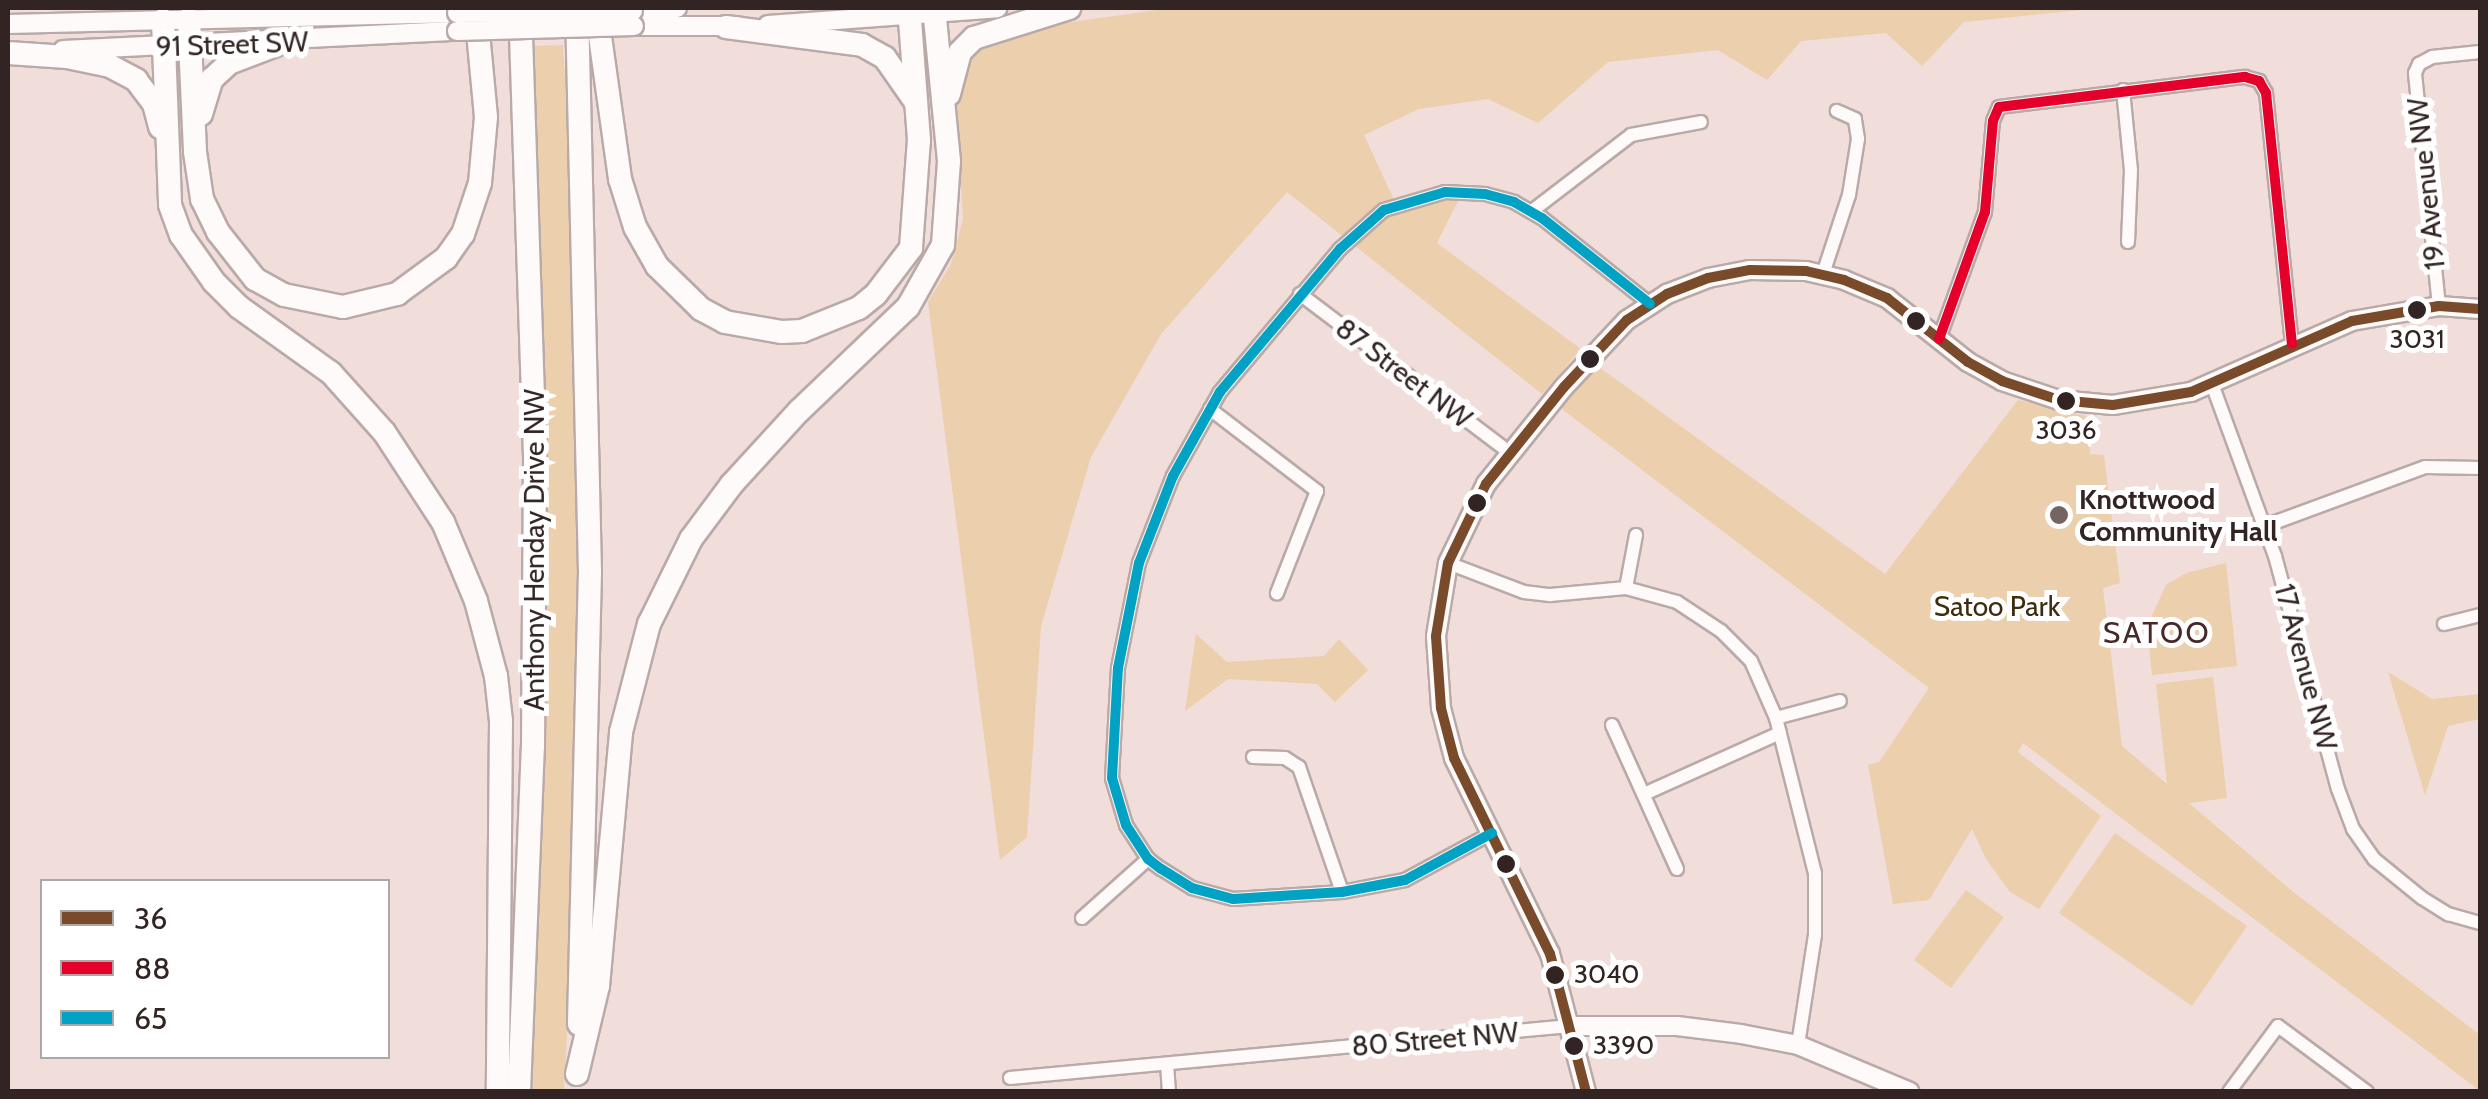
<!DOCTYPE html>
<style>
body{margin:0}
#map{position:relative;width:2488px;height:1099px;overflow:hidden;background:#f1ddda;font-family:Cabin,sans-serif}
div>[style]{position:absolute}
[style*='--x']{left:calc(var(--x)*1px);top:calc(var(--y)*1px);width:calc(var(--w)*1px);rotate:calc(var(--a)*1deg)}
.green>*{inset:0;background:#eccfad}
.roads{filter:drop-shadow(2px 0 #b9aaa8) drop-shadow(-2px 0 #b9aaa8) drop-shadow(0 2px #b9aaa8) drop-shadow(0 -2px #b9aaa8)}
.street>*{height:12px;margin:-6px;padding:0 6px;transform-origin:6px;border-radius:6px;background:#fdfaf9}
.secondary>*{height:18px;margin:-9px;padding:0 9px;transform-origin:9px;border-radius:9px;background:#fdfaf9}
.highway>*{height:22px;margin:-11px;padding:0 11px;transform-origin:11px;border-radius:11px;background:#fdfaf9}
.bridges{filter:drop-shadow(2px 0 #b9aaa8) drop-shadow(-2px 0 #b9aaa8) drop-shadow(0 2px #b9aaa8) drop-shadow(0 -2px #b9aaa8)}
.secondary-bridge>*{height:18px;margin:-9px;padding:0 9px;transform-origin:9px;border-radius:9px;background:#fdfaf9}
.bus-1>*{height:10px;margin:-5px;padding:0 5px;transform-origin:5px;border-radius:5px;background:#7a4b2a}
.bus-2>*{height:10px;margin:-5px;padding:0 5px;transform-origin:5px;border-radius:5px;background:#e4002b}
.bus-3>*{height:10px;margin:-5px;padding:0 5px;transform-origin:5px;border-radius:5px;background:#02a2c5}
.dots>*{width:28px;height:28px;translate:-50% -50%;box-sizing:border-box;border:5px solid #fff;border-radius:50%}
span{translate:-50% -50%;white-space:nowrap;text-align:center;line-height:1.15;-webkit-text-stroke:10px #fff;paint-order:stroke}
.bus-label{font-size:26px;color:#322422}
.left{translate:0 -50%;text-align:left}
.street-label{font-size:28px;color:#322422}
.poi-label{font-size:28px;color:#322422;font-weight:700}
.park-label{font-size:28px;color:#3d2c0d}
.neighbourhood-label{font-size:30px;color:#462926;letter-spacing:2.5px}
.frame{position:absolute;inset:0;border:10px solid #322422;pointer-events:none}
.legend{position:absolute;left:40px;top:879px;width:350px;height:180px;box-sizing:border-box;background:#fff;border:2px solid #ada7a7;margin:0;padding:12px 18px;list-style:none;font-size:30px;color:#322422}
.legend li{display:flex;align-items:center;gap:20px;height:50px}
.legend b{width:50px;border:2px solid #ada7a7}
</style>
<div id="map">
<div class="green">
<i style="clip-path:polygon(1171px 8px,2101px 8px,1964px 22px,1922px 66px,1886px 33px,1801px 41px,1767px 80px,1718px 50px,1608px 62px,1538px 123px,1488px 99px,1419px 109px,1364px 135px,1400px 213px,1415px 205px,1459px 199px,1437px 243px,1581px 349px,1542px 394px,1287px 192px,1161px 334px,1091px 457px,1041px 626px,1027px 837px,1000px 860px,928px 302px,951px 264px,963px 219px,955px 88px,970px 52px,1009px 31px)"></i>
<i style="clip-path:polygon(563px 45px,573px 207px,580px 683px,573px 920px,564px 1091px,525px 1092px,531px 46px)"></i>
<i style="clip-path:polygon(1599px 367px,1885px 574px,2018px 400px,2090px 417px,2090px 454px,2104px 455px,2120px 583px,2103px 588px,2122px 746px,2167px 784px,2156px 684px,2213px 677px,2227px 798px,2189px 803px,2292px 891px,2480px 1035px,2480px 1091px,2023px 743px,2018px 752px,2101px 816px,2039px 909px,2010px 892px,1986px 859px,1972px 829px,1929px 900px,1893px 904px,1868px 765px,1879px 762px,1929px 688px,1558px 406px)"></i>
<i style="clip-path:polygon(2226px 563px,2237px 666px,2152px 675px,2147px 626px,2166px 585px,2186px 573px)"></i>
<i style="clip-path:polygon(1196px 634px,1227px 662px,1324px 656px,1339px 639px,1368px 670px,1335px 702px,1317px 684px,1228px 679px,1185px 711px)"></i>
<i style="clip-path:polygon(2388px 672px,2432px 699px,2480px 694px,2480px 719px,2448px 726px,2425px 795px)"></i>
<i style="clip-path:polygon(2115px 833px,2247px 926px,2192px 1006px,2059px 913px)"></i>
<i style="clip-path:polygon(1966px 890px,2004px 917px,1951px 988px,1914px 960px)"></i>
</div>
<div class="roads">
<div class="street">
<i style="--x:2123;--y:90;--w:80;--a:84.3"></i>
<i style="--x:2131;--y:170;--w:72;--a:92.4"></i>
<i style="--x:1532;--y:211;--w:125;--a:-37.5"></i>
<i style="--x:1631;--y:135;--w:71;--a:-10.5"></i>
<i style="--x:1823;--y:274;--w:83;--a:-71.8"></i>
<i style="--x:1849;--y:195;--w:57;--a:-80.9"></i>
<i style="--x:1858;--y:139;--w:20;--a:-99"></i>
<i style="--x:1855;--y:119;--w:20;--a:-156"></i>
<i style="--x:1300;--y:294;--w:262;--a:37.1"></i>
<i style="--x:2439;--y:306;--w:234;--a:-95.9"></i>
<i style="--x:2415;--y:73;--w:10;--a:-66"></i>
<i style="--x:2419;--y:64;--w:15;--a:-28"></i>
<i style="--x:2432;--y:57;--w:48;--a:-5.9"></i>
<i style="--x:1939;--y:339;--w:135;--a:-70.1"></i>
<i style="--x:1985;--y:212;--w:91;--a:-85"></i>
<i style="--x:1993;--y:121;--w:15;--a:-67"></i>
<i style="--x:1999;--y:107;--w:248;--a:-7"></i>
<i style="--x:2245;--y:77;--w:15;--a:16"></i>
<i style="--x:2259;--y:81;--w:14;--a:60"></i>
<i style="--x:2266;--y:93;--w:252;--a:84.1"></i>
<i style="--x:2212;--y:384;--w:183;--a:69.9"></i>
<i style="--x:2275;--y:556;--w:241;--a:74.9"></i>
<i style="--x:2338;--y:789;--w:43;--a:69.4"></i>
<i style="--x:2353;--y:829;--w:37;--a:55"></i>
<i style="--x:2374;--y:859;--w:62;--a:39.1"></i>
<i style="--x:2422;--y:898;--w:31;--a:32"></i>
<i style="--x:2448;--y:914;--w:33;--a:16"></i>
<i style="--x:1210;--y:409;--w:135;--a:37.5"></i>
<i style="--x:1317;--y:491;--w:110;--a:111.4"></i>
<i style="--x:2265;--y:526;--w:171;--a:-20.2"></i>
<i style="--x:2425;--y:467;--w:55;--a:1"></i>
<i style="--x:1448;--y:563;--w:81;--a:20.9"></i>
<i style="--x:1524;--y:592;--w:26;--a:7"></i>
<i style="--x:1550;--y:595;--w:76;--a:-5.3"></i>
<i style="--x:1626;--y:588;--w:53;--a:15.4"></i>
<i style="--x:1677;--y:602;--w:53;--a:33.4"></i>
<i style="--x:1721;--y:631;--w:42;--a:45"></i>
<i style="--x:1751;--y:661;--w:62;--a:66.3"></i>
<i style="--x:1776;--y:718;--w:160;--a:75.9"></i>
<i style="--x:1815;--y:873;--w:62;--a:90"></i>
<i style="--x:1815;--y:935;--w:111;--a:98.8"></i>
<i style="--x:1626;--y:588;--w:54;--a:-79.3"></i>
<i style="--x:2444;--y:624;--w:37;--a:-14"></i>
<i style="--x:1776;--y:718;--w:66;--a:-14.9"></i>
<i style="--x:1612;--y:725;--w:158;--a:65.7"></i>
<i style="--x:1253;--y:757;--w:32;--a:2"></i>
<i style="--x:1285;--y:758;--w:17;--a:33"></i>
<i style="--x:1299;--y:767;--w:132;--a:71"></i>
<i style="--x:1644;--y:794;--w:149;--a:-24.2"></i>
<i style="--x:1492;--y:833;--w:99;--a:151.6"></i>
<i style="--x:1405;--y:880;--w:64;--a:169.2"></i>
<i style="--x:1342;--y:892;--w:109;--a:176.3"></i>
<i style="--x:1233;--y:899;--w:42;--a:-165"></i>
<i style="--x:1192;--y:888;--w:36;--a:-148"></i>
<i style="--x:1161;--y:869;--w:16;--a:-142"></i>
<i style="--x:1148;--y:859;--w:40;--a:-122.9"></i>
<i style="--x:1126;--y:825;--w:49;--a:-106.6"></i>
<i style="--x:1112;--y:778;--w:110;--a:-86.9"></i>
<i style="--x:1118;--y:668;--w:107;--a:-78.7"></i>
<i style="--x:1139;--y:563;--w:93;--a:-68.7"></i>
<i style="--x:1173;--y:476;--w:96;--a:-60.8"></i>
<i style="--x:1220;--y:392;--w:187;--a:-50"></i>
<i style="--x:1340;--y:249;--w:59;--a:-41.6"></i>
<i style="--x:1384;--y:210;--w:64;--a:-16.4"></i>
<i style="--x:1445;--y:192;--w:40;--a:2.9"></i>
<i style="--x:1485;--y:194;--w:30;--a:15"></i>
<i style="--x:1514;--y:202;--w:32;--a:30"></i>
<i style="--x:1542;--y:218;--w:138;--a:38.5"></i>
<i style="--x:1082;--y:918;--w:89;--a:-41.8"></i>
<i style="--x:1167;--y:1064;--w:28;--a:86"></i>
<i style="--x:1010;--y:1078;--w:562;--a:-5.31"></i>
<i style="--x:2229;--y:1092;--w:82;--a:-53.4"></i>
<i style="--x:2278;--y:1026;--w:111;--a:36.6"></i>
</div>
<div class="secondary">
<i style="--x:633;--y:11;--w:44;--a:-3.9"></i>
<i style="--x:8;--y:24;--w:449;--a:-1.4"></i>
<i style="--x:768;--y:25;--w:230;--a:-4.2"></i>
<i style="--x:634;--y:26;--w:103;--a:0"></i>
<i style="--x:63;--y:50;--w:394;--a:-2.8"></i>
<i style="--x:1570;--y:1026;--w:107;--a:0"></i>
<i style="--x:1677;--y:1026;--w:64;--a:7.1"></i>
<i style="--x:1741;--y:1034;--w:58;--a:10.9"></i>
<i style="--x:1798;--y:1045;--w:121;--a:22.8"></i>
<i style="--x:1586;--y:1092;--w:143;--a:-104.6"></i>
<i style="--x:1550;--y:954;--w:218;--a:-116.1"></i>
<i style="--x:1454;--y:758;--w:52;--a:-104.6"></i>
<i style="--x:1441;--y:708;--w:72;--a:-94"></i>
<i style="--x:1436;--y:636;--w:74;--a:-80.7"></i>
<i style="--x:1448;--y:563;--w:88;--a:-64.3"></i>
<i style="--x:1486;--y:484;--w:124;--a:-51.2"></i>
<i style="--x:1564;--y:387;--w:92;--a:-46.8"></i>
<i style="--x:1627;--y:320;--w:48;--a:-33"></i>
<i style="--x:1667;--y:294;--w:44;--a:-21.3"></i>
<i style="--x:1708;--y:278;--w:43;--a:-10.8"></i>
<i style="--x:1750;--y:270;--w:56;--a:1"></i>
<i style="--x:1806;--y:271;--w:39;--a:13"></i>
<i style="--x:1844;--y:280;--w:47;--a:22.7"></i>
<i style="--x:1887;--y:298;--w:103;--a:38.3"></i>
<i style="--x:1968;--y:362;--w:39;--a:29"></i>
<i style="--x:2002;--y:381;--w:60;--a:18.4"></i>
<i style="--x:2059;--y:400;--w:54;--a:5.3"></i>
<i style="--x:2113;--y:405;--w:79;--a:-9.5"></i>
<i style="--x:2191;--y:392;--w:176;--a:-23.8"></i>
<i style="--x:2352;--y:321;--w:88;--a:-9.8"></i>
<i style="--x:2439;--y:306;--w:41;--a:4.2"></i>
</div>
<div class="highway">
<i style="--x:577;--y:8;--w:564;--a:88.68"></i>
<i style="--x:590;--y:572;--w:452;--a:91.4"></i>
<i style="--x:596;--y:8;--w:173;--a:82"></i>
<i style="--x:620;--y:179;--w:50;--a:72.6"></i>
<i style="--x:635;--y:227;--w:45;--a:60.6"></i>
<i style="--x:657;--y:266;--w:62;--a:44.3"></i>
<i style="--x:701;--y:309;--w:27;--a:28"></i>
<i style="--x:725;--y:322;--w:58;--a:10"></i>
<i style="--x:782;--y:332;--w:20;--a:-3"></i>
<i style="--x:802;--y:331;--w:61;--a:-22"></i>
<i style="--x:859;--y:308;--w:22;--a:-39"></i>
<i style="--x:876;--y:294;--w:58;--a:-52.7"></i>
<i style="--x:911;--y:248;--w:108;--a:-85.8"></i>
<i style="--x:919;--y:140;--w:132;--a:-94.3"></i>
<i style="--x:189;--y:19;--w:133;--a:87.4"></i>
<i style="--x:195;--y:152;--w:48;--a:81.5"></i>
<i style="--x:202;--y:199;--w:37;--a:64"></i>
<i style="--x:218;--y:232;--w:60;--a:51.8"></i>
<i style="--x:255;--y:279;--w:33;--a:29"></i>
<i style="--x:284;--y:295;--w:60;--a:11.5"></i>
<i style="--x:343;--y:307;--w:56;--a:-13.5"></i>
<i style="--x:397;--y:294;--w:61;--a:-36.3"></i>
<i style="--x:446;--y:258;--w:29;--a:-55"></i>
<i style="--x:463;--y:234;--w:54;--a:-71.6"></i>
<i style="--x:480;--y:183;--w:66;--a:-84.8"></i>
<i style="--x:486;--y:117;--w:106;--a:-95.4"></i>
<i style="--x:163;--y:20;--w:185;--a:87.8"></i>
<i style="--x:170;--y:205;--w:32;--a:70"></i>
<i style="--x:181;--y:235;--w:57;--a:54.9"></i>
<i style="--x:214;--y:282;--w:35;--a:45"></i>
<i style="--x:239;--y:307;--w:113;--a:35.7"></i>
<i style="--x:331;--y:373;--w:79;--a:48.1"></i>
<i style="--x:384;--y:432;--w:108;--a:56.8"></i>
<i style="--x:443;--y:522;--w:86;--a:67.3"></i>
<i style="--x:476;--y:601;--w:78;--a:75.1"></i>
<i style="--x:496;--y:676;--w:45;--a:83.7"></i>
<i style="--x:501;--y:721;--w:371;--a:90.5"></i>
<i style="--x:726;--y:27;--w:137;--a:7.5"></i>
<i style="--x:862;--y:45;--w:26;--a:29"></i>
<i style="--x:885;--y:58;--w:52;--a:55.1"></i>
<i style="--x:8;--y:53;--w:59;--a:3.9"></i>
<i style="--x:67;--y:57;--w:44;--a:11.8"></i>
<i style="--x:110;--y:66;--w:30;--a:28"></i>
<i style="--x:136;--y:80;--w:30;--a:53"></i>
<i style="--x:154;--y:104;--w:24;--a:75"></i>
<i style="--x:949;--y:94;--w:43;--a:-75.3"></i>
<i style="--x:960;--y:52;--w:20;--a:-45"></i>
<i style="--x:974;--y:38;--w:100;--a:-17.5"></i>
<i style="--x:201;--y:114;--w:37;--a:-73"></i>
<i style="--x:212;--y:79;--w:23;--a:-43"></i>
<i style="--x:229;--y:63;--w:59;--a:-20.9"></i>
<i style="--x:577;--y:1074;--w:90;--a:-76.6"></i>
<i style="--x:598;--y:986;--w:255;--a:-84.8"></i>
<i style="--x:621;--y:732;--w:112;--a:-75.5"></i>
<i style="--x:649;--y:624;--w:95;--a:-63.7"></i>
<i style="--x:691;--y:539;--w:69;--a:-53.3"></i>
<i style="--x:732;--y:484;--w:99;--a:-47.5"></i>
<i style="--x:799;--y:411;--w:151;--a:-43.7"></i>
<i style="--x:908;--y:307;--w:71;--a:-60.6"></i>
<i style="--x:943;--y:245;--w:84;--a:-85.9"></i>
<i style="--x:949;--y:161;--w:154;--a:-95.6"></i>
<i style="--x:519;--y:1092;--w:345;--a:-87.7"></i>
<i style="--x:533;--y:747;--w:290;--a:-89.6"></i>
<i style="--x:535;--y:457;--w:446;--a:-91.9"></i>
</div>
</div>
<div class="bridges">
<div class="secondary-bridge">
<i style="--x:457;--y:13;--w:176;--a:-0.7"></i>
<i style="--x:457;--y:31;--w:177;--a:-1.6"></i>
</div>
</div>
<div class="bus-1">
<i style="--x:1586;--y:1092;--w:143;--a:-104.6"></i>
<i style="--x:1550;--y:954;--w:218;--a:-116.1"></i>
<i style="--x:1454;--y:758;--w:52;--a:-104.6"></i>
<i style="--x:1441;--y:708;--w:72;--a:-94"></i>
<i style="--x:1436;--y:636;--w:74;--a:-80.7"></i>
<i style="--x:1448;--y:563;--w:88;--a:-64.3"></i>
<i style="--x:1486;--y:484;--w:124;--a:-51.2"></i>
<i style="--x:1564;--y:387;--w:92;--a:-46.8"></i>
<i style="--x:1627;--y:320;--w:48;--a:-33"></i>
<i style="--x:1667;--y:294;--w:44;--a:-21.3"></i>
<i style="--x:1708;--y:278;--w:43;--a:-10.8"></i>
<i style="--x:1750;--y:270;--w:56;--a:1"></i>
<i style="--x:1806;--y:271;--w:39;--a:13"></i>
<i style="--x:1844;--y:280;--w:47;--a:22.7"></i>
<i style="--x:1887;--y:298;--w:103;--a:38.3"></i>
<i style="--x:1968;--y:362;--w:39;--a:29"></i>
<i style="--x:2002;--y:381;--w:60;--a:18.4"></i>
<i style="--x:2059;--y:400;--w:54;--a:5.3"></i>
<i style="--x:2113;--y:405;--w:79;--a:-9.5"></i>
<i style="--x:2191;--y:392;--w:176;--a:-23.8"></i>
<i style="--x:2352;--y:321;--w:88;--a:-9.8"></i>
<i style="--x:2439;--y:306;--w:41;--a:4.2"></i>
</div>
<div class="bus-2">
<i style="--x:1939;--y:339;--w:135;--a:-70.1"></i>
<i style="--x:1985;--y:212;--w:91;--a:-85"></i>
<i style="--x:1993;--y:121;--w:15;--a:-67"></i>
<i style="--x:1999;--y:107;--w:248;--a:-7"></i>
<i style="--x:2245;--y:77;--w:15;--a:16"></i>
<i style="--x:2259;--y:81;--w:14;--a:60"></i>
<i style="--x:2266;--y:93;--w:252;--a:84.1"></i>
</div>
<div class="bus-3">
<i style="--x:1492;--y:833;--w:99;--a:151.6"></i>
<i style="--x:1405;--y:880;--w:64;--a:169.2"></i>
<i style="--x:1342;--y:892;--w:109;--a:176.3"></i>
<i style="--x:1233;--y:899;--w:42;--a:-165"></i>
<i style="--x:1192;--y:888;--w:36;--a:-148"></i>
<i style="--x:1161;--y:869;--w:16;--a:-142"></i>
<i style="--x:1148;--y:859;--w:40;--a:-122.9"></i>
<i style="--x:1126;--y:825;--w:49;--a:-106.6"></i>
<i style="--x:1112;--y:778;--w:110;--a:-86.9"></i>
<i style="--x:1118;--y:668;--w:107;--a:-78.7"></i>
<i style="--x:1139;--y:563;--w:93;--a:-68.7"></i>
<i style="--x:1173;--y:476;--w:96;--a:-60.8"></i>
<i style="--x:1220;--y:392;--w:187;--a:-50"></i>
<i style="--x:1340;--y:249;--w:59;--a:-41.6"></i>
<i style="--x:1384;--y:210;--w:64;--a:-16.4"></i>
<i style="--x:1445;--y:192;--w:40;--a:2.9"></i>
<i style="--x:1485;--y:194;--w:30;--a:15"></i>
<i style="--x:1514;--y:202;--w:32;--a:30"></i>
<i style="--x:1542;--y:218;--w:138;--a:38.5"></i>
</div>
<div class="dots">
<i style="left:2417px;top:310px;background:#322422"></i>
<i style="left:1916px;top:321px;background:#322422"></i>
<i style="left:1590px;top:359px;background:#322422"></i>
<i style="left:2066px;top:401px;background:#322422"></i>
<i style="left:1477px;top:503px;background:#322422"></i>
<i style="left:2059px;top:515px;background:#756562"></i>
<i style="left:1506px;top:864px;background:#322422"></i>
<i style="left:1555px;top:975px;background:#322422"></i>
<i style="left:1574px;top:1046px;background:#322422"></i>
</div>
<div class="bus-label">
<span style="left:2417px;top:340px">3031</span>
<span style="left:2066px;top:431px">3036</span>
<span class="left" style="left:1574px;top:975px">3040</span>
<span class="left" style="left:1593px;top:1046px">3390</span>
</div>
<div class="street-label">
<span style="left:232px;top:44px;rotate:-2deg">91 Street SW</span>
<span style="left:2426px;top:184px;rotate:-96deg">19 Avenue NW</span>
<span style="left:1404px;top:373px;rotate:37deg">87 Street NW</span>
<span style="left:534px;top:550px;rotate:-90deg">Anthony Henday Drive NW</span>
<span style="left:2306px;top:667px;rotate:75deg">17 Avenue NW</span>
<span style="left:1435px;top:1039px;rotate:-5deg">80 Street NW</span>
</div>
<div class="poi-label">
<span class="left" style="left:2079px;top:515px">Knottwood<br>Community Hall</span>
</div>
<div class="park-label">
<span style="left:1997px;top:606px">Satoo Park</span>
</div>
<div class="neighbourhood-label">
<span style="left:2157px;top:633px">SATOO</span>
</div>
<div class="frame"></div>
<ul class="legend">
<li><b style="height:12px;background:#7a4b2a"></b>36</li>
<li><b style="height:12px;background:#e4002b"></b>88</li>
<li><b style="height:12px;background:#02a2c5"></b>65</li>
</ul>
</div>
